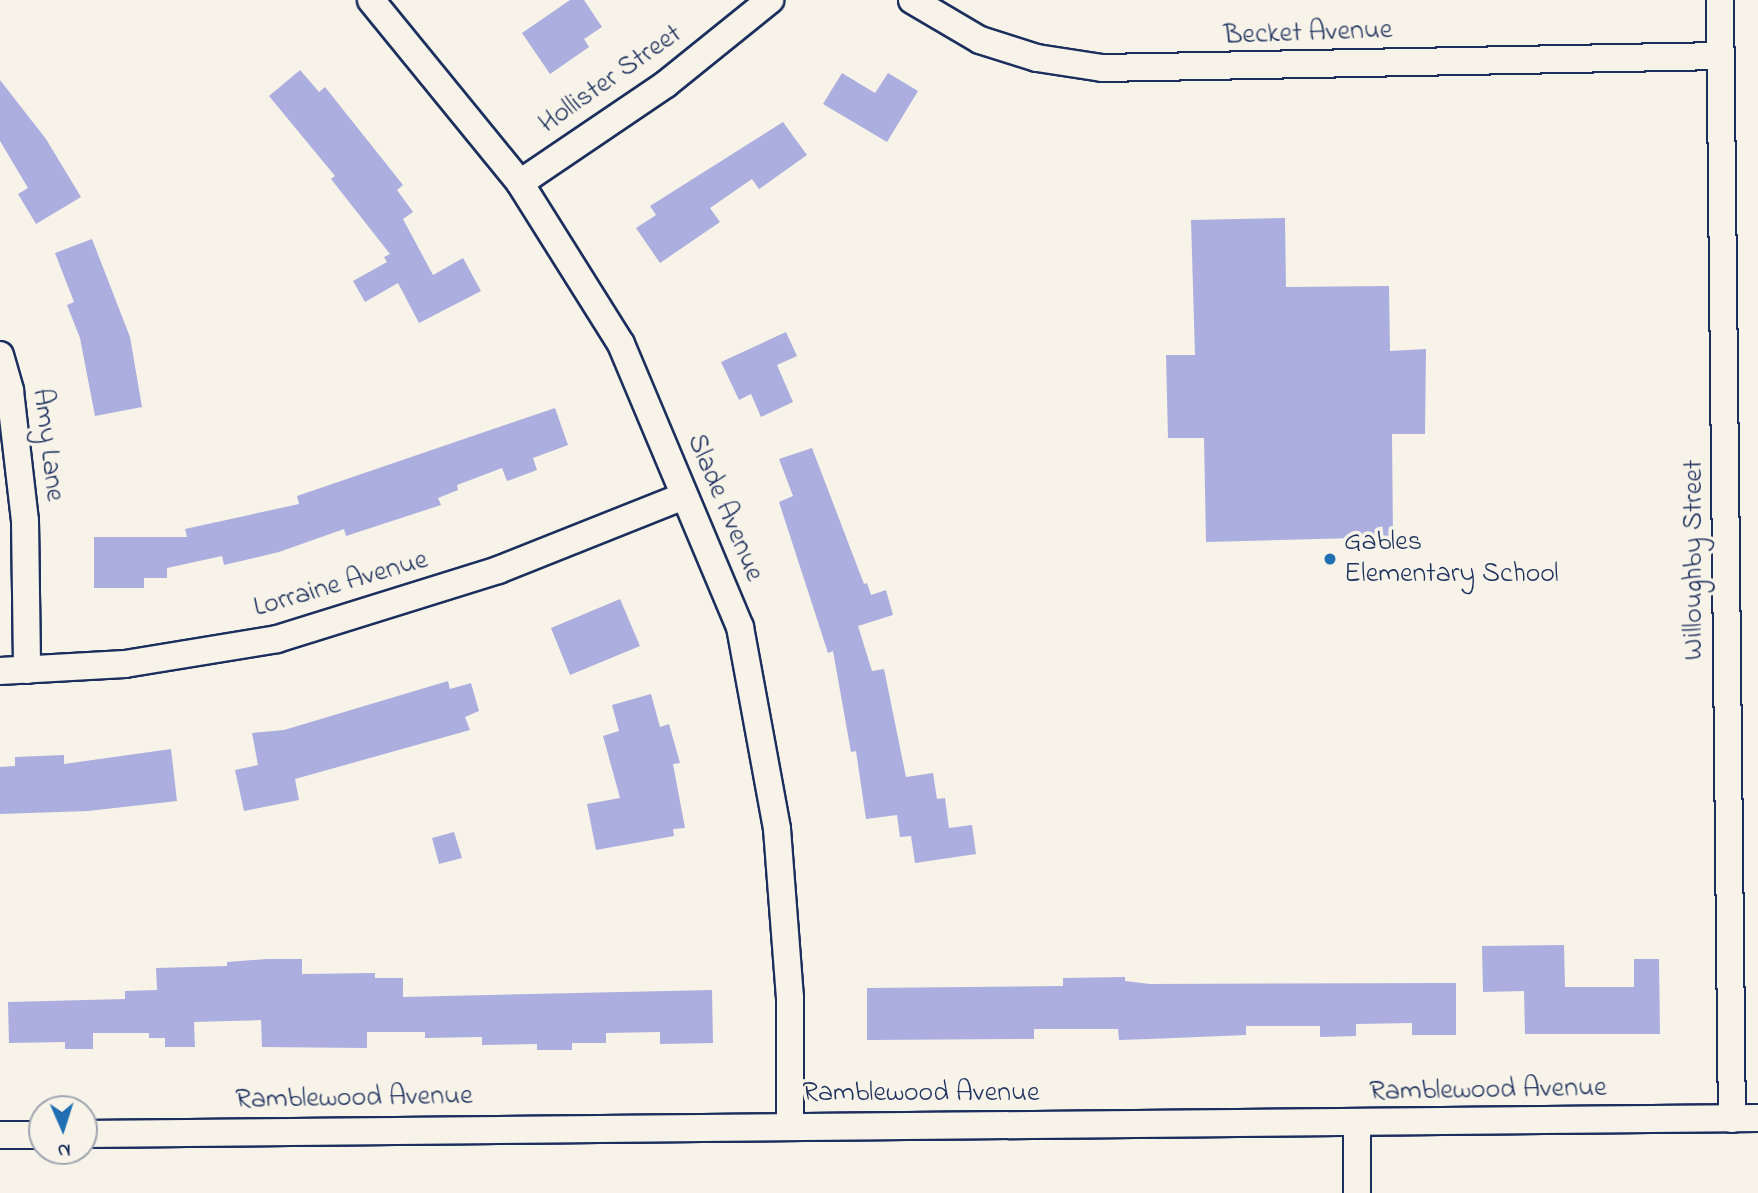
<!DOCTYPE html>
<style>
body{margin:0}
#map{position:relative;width:1758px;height:1193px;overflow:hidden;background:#f7f3e8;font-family:"Indie Flower",sans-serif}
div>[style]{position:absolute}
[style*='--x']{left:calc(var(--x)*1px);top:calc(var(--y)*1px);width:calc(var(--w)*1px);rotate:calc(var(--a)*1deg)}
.building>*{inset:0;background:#abaedf}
.roads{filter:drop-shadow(2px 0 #1b2f5e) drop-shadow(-2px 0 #1b2f5e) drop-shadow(0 2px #1b2f5e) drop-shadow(0 -2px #1b2f5e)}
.street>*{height:26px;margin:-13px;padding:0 13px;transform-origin:13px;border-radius:13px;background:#f7f3e8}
.dots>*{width:19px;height:19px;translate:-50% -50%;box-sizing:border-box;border:4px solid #f7f3e8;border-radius:50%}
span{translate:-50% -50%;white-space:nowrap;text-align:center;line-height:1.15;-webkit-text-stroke:7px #f7f3e8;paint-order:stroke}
.street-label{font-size:28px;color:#1b2f5e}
.poi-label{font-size:28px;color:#1b2f5e}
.left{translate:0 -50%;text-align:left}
.north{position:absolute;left:28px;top:1095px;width:70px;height:70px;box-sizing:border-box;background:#f7f3e8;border:2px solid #9fa5b1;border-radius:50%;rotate:177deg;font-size:19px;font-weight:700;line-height:28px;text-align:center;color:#1b2f5e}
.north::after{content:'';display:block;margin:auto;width:24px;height:32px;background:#1f6fb2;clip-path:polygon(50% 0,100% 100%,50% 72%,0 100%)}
</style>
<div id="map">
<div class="building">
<i style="clip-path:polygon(570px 0,584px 0,602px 27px,584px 39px,589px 47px,550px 74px,522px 33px)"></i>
<i style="clip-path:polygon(300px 70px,319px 92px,325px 87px,403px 185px,397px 190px,413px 212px,403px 219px,433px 275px,463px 258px,481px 291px,419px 323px,398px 283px,365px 302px,353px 281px,387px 262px,384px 257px,390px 254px,331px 179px,335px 176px,269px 96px)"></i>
<i style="clip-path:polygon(842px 73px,875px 93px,888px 73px,918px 91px,887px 142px,823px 104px)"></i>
<i style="clip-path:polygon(0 80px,46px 139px,81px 197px,36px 224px,18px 194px,28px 188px,0 141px)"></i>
<i style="clip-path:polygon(783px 122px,807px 155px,759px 189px,752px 179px,710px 208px,720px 222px,660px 263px,636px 228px,656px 215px,650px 206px)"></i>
<i style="clip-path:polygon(1285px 218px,1286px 287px,1389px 286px,1390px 351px,1426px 349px,1425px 434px,1392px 434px,1393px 537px,1206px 542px,1204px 438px,1168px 438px,1166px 355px,1195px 355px,1191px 220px)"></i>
<i style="clip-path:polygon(92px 239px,130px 337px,142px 407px,95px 416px,80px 338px,67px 305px,74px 302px,55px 253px)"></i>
<i style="clip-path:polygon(786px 332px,797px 356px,777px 365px,793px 402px,761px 417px,751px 394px,739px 400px,721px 362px)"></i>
<i style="clip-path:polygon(555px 408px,568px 445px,533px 458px,537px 470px,507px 481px,502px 468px,457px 485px,458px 490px,438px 498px,441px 505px,346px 536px,344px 529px,279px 552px,224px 565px,222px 556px,167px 568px,167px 578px,144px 578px,144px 588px,94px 588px,94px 537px,187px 537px,185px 529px,299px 504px,297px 496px)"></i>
<i style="clip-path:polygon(812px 448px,864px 584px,867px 583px,871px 595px,886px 590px,893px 615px,858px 626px,872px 671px,884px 669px,906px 777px,933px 773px,937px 799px,945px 798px,949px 828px,972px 825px,976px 854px,915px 863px,911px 836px,900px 837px,897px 815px,866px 819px,856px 751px,851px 752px,833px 651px,828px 653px,779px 502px,793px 496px,779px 459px)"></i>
<i style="clip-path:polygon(620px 599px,640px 646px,570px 675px,551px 628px)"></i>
<i style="clip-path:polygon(448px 681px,450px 689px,471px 683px,479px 711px,465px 717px,470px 730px,295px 779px,299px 800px,244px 811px,235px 770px,258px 765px,252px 733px,284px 730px)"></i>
<i style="clip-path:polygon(651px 694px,660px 727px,669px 724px,680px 763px,673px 764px,685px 828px,673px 829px,674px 836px,596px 850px,587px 804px,620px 798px,603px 736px,619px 731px,612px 705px)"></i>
<i style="clip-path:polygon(171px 749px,177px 801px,88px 811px,0 814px,0 767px,15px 766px,15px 757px,64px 755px,64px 764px)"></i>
<i style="clip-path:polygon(454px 832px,462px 858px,439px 864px,432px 838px)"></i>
<i style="clip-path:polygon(1564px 945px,1565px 987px,1634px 987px,1634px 959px,1659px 959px,1660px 1034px,1525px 1034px,1524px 991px,1483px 992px,1482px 946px)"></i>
<i style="clip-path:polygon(267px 959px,302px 959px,302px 974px,375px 973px,375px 978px,403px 978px,403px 997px,712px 990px,713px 1043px,660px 1044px,660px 1032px,606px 1033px,606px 1043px,572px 1043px,572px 1050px,537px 1050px,537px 1044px,482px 1045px,482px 1037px,425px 1038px,425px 1032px,367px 1032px,367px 1048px,262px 1047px,261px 1020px,194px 1022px,195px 1047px,165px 1047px,165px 1038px,149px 1038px,149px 1033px,93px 1033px,93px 1049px,65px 1049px,65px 1042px,9px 1043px,8px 1002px,125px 999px,125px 991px,157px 990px,156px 968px,227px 966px,227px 962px)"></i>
<i style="clip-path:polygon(1125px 977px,1125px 981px,1150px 984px,1456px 983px,1456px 1035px,1412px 1035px,1412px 1023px,1356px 1024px,1356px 1036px,1320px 1037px,1320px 1026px,1246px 1026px,1246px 1035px,1150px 1039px,1119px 1040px,1118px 1029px,1034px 1029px,1034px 1039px,867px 1040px,867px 988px,1063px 986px,1063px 978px)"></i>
</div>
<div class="roads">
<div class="street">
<i style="--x:371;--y:0;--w:236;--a:50.8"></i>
<i style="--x:520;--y:183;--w:190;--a:57.9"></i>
<i style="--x:621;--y:344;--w:307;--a:67.2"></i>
<i style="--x:740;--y:627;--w:205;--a:79.6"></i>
<i style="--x:777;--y:829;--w:169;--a:85.6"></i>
<i style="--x:790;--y:997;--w:128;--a:90"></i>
<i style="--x:912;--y:0;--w:79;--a:30.5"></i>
<i style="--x:980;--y:40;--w:60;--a:17.5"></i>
<i style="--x:1037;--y:58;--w:66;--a:8.7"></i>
<i style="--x:1102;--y:68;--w:618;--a:-1.11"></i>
<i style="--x:1720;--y:0;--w:1119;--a:89.39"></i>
<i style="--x:520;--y:183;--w:176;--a:-34.1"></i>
<i style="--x:666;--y:84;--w:134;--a:-38.9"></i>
<i style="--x:0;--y:355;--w:37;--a:74"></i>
<i style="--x:10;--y:391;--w:131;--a:83.4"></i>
<i style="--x:25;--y:521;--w:149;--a:89.2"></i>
<i style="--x:0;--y:671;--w:125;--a:-3.2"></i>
<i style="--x:125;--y:664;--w:154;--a:-9.3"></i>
<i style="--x:277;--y:639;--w:232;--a:-17.3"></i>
<i style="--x:498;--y:570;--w:200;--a:-21.7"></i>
<i style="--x:1357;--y:1124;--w:69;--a:90"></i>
<i style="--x:84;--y:1134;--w:1674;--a:-0.55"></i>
<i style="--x:0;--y:1135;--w:42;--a:0"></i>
</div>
</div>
<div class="dots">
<i style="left:1330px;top:559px;background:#1f6fb2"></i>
</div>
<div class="street-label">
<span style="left:1308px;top:34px;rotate:-2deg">Becket Avenue</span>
<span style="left:611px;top:80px;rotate:-35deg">Hollister Street</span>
<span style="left:47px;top:445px;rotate:83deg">Amy Lane</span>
<span style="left:724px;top:508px;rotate:67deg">Slade Avenue</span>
<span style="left:1695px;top:560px;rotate:-90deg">Willoughby Street</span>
<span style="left:341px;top:585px;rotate:-16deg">Lorraine Avenue</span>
<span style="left:1488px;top:1091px;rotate:-1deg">Ramblewood Avenue</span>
<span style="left:921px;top:1094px">Ramblewood Avenue</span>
<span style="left:354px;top:1099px;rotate:-1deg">Ramblewood Avenue</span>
</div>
<div class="poi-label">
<span class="left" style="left:1344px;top:559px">Gables<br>Elementary School</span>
</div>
<div class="north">N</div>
</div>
